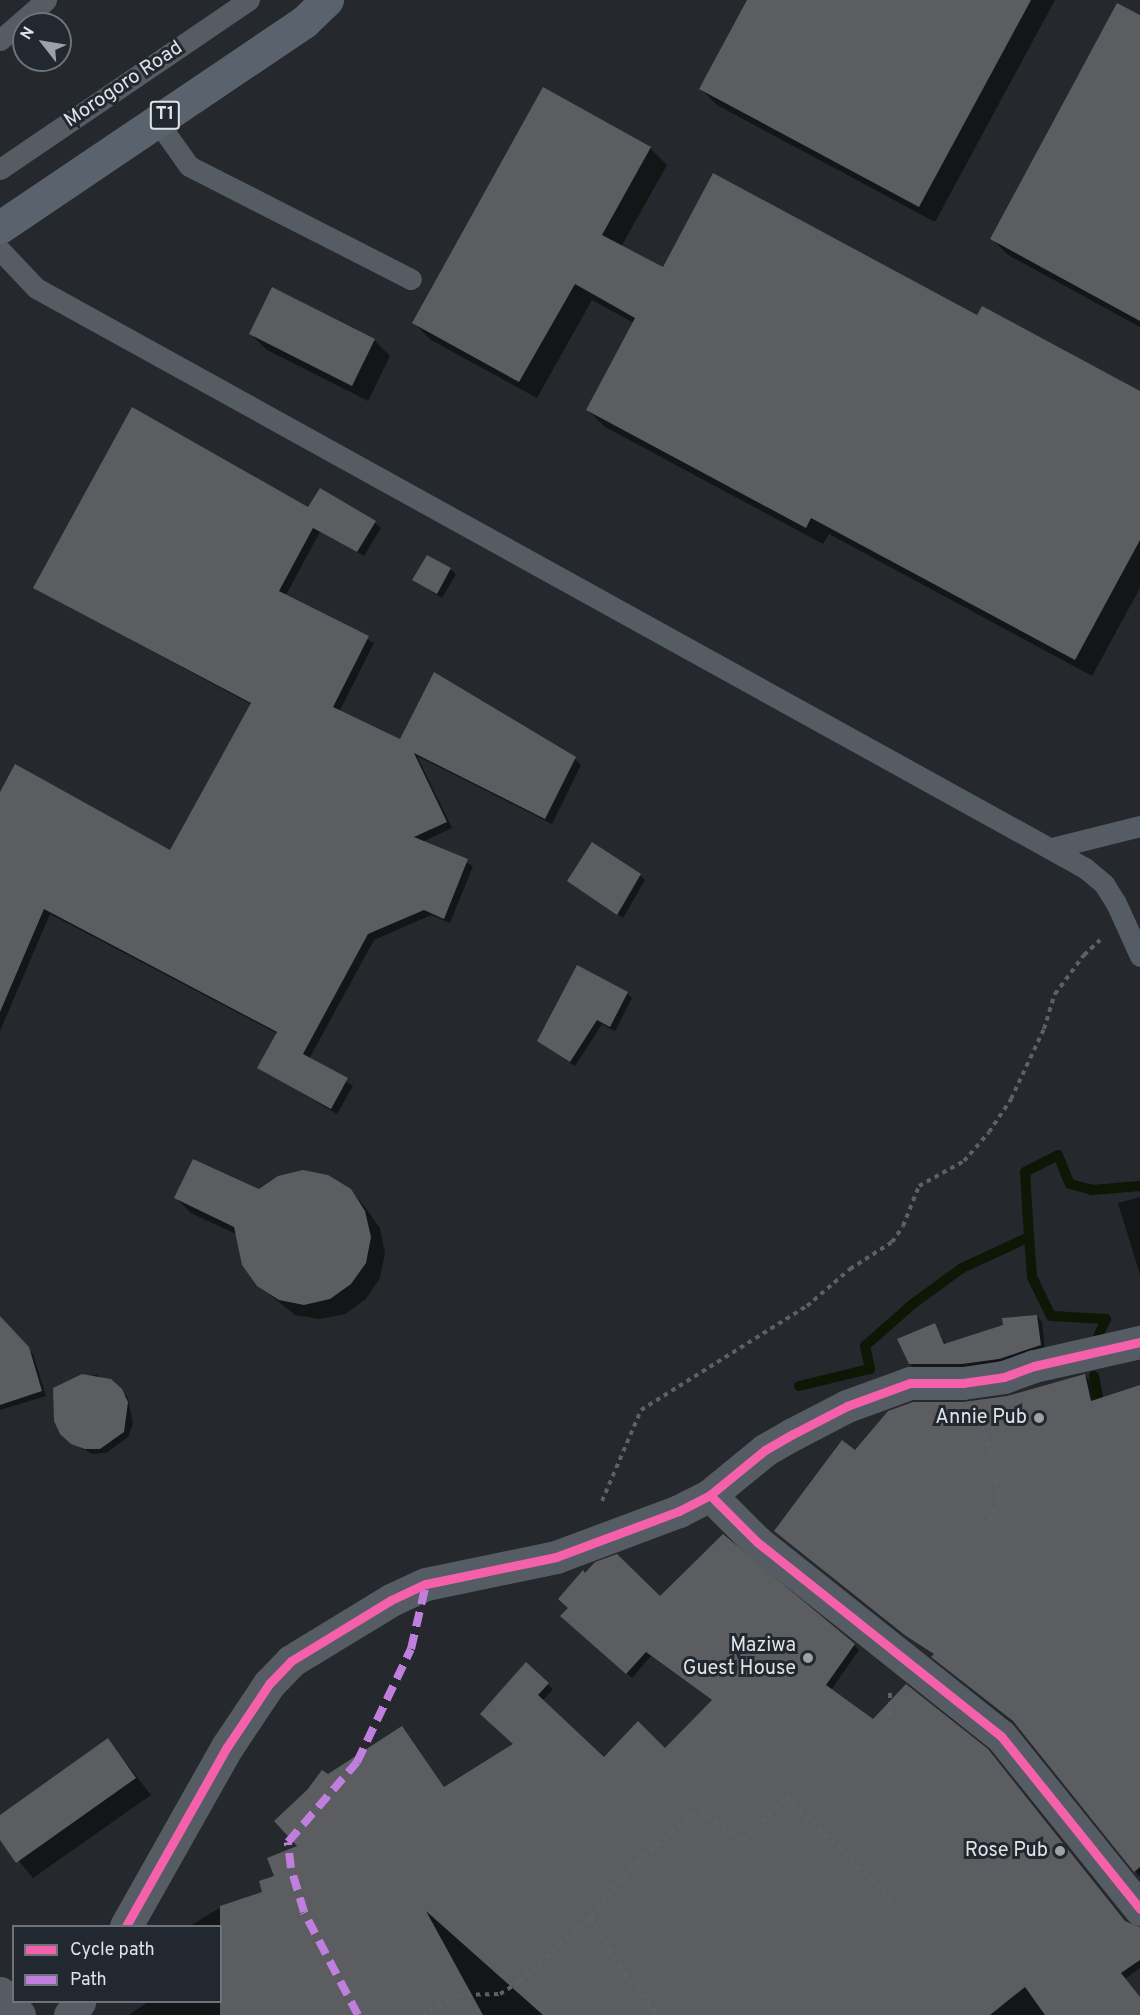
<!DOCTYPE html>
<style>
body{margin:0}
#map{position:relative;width:1140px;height:2015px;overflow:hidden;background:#25282c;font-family:Overpass,sans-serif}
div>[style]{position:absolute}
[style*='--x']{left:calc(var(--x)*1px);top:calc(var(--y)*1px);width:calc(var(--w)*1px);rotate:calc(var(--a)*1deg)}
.shadow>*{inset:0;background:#0007}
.stream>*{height:10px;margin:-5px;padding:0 5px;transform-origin:5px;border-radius:5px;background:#0e1605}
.building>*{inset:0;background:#5b5d61}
.path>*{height:4px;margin-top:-2px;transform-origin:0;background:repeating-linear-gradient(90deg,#5c6167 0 4.5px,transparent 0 9px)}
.lane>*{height:21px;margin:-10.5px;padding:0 10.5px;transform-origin:10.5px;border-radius:10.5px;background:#555c63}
.street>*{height:33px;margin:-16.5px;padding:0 16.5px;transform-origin:16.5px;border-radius:16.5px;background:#555c63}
.highway>*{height:33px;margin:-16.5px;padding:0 16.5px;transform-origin:16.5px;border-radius:16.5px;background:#5a636d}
.quiet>*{height:8px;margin-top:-4px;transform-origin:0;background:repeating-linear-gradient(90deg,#c07fdc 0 15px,transparent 0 23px)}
.cycleway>*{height:9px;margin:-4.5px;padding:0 4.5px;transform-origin:4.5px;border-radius:4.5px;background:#f560ab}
.dots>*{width:16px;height:16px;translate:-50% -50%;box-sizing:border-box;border:3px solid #22282f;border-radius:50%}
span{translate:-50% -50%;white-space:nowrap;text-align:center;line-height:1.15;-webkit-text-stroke:6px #22282f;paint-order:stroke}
.shield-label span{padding:2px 4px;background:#22282f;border:2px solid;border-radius:4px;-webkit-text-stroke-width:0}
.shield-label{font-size:18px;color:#dfe2e7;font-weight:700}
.street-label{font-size:20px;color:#dfe2e7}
.poi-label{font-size:20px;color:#dfe2e7}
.right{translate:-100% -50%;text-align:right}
.legend{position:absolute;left:12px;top:1925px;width:210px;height:78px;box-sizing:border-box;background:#22282f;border:2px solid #6e7279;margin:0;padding:8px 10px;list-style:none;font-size:18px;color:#dfe2e7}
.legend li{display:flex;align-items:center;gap:12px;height:30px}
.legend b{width:30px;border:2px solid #6e7279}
.north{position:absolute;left:12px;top:12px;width:60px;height:60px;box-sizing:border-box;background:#22282f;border:2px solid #6e7279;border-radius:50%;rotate:301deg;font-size:16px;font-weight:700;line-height:24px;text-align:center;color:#dfe2e7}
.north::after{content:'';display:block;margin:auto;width:21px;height:27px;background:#9ea1a6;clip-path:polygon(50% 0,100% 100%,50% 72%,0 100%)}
</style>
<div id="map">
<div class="shadow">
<i style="clip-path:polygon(748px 0,1055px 0,935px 222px,717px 105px,701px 89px)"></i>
<i style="clip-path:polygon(1140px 17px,1140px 327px,1008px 255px,992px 239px)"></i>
<i style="clip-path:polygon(650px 148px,667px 165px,621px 247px,663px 269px,977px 317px,1140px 392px,1140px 588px,1092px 676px,829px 534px,823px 544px,605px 427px,588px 410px,634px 323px,592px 300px,537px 398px,431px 340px,414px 323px)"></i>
<i style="clip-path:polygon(251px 334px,374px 340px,390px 356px,368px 401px,267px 350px)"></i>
<i style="clip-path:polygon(309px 509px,375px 523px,381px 528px,364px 556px,320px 532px,286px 595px,374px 643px,339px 712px,401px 741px,575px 759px,581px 765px,552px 824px,417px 756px,452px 828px,422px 842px,473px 866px,450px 923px,431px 915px,374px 940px,309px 1059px,353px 1086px,337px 1114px,259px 1068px,278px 1034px,50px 914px,0 1031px,0 795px,171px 852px,252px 705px,35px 588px)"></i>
<i style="clip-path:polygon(450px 569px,456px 574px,442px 598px,414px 580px)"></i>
<i style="clip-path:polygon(640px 875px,645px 880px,623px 918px,568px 881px)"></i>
<i style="clip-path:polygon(627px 993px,632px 998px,615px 1031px,602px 1024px,575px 1066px,539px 1041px)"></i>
<i style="clip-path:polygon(259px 1191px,350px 1191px,365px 1207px,380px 1228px,385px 1253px,380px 1278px,366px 1299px,345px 1314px,320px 1319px,295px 1315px,258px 1285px,238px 1235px,191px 1213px,176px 1198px)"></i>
<i style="clip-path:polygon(1140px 1197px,1140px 1275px,1118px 1203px)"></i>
<i style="clip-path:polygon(1037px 1316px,1042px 1322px,1045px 1350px,968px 1369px,916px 1369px,910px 1364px,935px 1325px,946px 1345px)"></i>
<i style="clip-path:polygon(0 1331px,33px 1354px,46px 1396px,0 1410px)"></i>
<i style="clip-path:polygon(97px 1375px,127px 1396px,133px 1423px,128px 1437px,106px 1453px,92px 1454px,67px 1439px,83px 1376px)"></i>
<i style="clip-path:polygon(1085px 1375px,1090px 1381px,1094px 1401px,1140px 1387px,1140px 1877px,1019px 1726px,938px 1662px,935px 1655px,781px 1536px,855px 1453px,963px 1403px,1007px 1397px)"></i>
<i style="clip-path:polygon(660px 1598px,854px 1645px,859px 1650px,831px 1690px,1127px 1924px,1140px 1927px,1140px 1968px,1125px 1979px,1140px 1998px,1140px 2015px,129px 2015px,148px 2002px,220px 2002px,220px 1926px,190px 1926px,221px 1907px,264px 1893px,300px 1846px,328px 1776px,402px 1728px,445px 1788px,515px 1744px,526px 1665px,553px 1689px,542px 1701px,604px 1759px,665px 1750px,713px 1701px,651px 1656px,632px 1678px,567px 1621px)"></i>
<i style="clip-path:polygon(108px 1740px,151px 1795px,33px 1878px,0 1838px,0 1816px)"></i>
</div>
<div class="stream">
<i style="--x:1029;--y:1237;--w:65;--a:-93.5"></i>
<i style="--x:1025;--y:1172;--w:37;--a:-27"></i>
<i style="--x:1058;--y:1155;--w:31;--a:68"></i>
<i style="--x:1070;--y:1184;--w:23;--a:15"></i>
<i style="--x:1092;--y:1190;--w:48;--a:-4.8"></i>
<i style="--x:1094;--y:1376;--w:36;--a:79"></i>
<i style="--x:799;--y:1386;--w:73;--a:-13.5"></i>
<i style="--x:870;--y:1369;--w:24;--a:-102"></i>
<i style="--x:865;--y:1346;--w:65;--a:-41.3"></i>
<i style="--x:914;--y:1303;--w:59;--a:-36.1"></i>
<i style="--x:962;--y:1268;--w:74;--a:-24.8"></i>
<i style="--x:1029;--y:1237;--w:40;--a:85.7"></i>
<i style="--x:1032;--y:1277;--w:43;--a:64"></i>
<i style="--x:1051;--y:1316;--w:55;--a:3.1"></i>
<i style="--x:1106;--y:1319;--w:30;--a:114"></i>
</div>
<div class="building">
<i style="clip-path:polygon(747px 0,1031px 0,919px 207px,699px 89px)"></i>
<i style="clip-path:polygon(1117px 3px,1140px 15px,1140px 321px,990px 239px)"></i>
<i style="clip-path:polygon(543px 87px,651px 147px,602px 235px,663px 267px,713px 173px,977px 315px,982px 306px,1140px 391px,1140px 540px,1075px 660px,811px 518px,806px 528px,586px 410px,635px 318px,575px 284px,519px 382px,412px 323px)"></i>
<i style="clip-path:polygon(272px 287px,375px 339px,352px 386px,249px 334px)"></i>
<i style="clip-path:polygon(132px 407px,308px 507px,320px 488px,376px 521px,357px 552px,313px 528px,279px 591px,369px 636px,333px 707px,400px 739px,434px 672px,576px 757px,545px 819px,414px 753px,447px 822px,414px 837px,468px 859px,444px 919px,424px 910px,368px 934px,303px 1054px,348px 1078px,331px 1109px,257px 1068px,277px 1032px,44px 909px,0 1012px,0 792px,15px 764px,170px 850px,251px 703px,33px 588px)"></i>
<i style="clip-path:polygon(427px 555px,451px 568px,437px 594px,412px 580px)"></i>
<i style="clip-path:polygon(592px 842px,641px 874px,617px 915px,567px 881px)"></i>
<i style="clip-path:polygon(577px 965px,628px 992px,610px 1027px,597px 1020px,570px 1062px,537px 1041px)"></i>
<i style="clip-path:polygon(193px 1159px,259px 1189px,278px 1176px,303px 1170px,328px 1175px,351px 1189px,365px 1211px,371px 1237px,366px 1263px,351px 1284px,330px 1299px,304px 1305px,279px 1300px,257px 1286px,242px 1265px,234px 1227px,174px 1198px)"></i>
<i style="clip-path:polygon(1037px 1315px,1041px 1345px,999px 1359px,962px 1364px,909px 1364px,897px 1339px,935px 1323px,944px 1344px,1003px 1325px,1002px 1318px)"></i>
<i style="clip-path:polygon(0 1316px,29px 1347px,42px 1391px,0 1405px)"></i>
<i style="clip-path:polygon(82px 1374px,111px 1379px,122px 1389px,128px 1402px,124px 1432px,100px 1449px,85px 1449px,71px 1444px,60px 1434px,54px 1421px,53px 1388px)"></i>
<i style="clip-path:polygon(1085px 1374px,1091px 1401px,1140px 1385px,1140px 1867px,1134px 1872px,1013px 1721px,931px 1657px,934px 1654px,906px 1636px,774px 1531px,842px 1440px,855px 1450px,888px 1411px,913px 1402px,963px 1402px,1007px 1396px)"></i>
<i style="clip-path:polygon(723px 1534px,855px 1644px,826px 1685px,873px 1719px,906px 1684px,988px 1749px,1125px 1921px,1140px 1927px,1140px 1960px,1121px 1973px,1140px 1997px,1140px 2015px,1045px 2015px,1025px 1987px,990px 2015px,543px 2015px,426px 1911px,483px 2015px,220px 2015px,220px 1906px,262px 1892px,259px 1881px,274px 1876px,267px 1858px,297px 1846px,274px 1821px,307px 1790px,322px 1770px,328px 1774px,402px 1726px,444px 1787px,513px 1744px,480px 1714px,526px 1662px,549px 1683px,538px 1695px,604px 1757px,638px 1721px,665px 1748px,712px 1700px,646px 1652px,626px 1674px,560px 1616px,568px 1608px,558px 1599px,583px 1570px,585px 1573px,595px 1562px,617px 1554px,660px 1596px)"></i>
<i style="clip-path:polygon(108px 1738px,136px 1778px,16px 1863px,0 1840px,0 1815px)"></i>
</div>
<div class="path">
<i style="--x:979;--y:1416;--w:39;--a:72"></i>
<i style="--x:991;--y:1453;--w:48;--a:80.3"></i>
<i style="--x:999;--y:1500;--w:28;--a:113"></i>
<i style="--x:602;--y:1501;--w:99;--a:-66.8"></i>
<i style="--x:641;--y:1410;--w:196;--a:-32.1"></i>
<i style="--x:807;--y:1306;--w:57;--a:-40.7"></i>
<i style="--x:850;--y:1269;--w:50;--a:-32.7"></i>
<i style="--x:892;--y:1242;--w:19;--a:-55"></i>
<i style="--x:903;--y:1226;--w:43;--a:-68.2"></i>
<i style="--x:919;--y:1186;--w:51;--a:-29.1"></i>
<i style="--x:964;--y:1161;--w:38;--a:-49"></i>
<i style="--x:989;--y:1132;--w:40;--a:-56"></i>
<i style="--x:1011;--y:1099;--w:77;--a:-64.8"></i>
<i style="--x:1044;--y:1029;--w:37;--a:-73"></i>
<i style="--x:1055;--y:994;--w:49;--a:-53.4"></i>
<i style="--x:1084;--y:955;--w:22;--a:-43"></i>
<i style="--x:890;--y:1693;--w:25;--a:90"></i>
<i style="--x:591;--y:1918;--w:56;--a:59.7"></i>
<i style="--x:619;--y:1966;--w:63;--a:51.5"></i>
<i style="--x:422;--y:2015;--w:41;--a:-29.1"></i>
<i style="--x:458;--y:1995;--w:42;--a:-1.4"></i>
<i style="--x:500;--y:1994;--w:22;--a:-32"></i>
<i style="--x:519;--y:1982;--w:96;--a:-41.6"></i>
<i style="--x:591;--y:1918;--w:44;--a:-53.4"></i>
<i style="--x:617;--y:1883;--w:37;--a:-45"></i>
<i style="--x:643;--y:1857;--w:74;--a:-39.5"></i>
<i style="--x:700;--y:1810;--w:53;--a:35.8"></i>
<i style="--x:743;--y:1841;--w:62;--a:-45.7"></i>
<i style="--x:786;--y:1797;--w:155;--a:44.2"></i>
<i style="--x:766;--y:2015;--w:1;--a:0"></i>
</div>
<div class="lane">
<i style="--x:0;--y:40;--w:61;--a:-41"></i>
<i style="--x:157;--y:121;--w:55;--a:54.6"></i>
<i style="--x:189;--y:166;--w:249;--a:27"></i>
<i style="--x:0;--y:169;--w:301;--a:-34.2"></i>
<i style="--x:0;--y:250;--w:52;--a:46.5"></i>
<i style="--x:36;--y:288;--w:1199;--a:28.94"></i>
<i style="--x:1085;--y:868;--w:25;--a:40"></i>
<i style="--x:1104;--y:884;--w:22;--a:58"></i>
<i style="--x:1116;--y:903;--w:58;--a:65.6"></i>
<i style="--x:1052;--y:848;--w:91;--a:-14"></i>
</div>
<div class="street">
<i style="--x:710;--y:1495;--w:66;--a:45"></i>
<i style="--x:757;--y:1542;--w:312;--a:38.5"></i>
<i style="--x:1001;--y:1736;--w:222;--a:51.2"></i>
<i style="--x:126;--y:1926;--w:206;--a:-60.6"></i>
<i style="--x:227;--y:1747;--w:76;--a:-56.3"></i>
<i style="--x:269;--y:1684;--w:32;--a:-46"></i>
<i style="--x:291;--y:1661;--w:117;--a:-31.4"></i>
<i style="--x:391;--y:1600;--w:38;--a:-25"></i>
<i style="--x:426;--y:1584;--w:133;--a:-11.7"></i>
<i style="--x:556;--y:1557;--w:131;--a:-20.5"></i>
<i style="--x:679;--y:1511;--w:35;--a:-27"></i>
<i style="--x:710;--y:1495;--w:71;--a:-39.3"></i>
<i style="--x:765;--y:1450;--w:32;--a:-30"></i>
<i style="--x:793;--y:1434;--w:61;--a:-27.4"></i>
<i style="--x:847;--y:1406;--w:67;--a:-20.1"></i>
<i style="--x:910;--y:1383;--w:53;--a:0"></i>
<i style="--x:963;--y:1383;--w:41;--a:-8.3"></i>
<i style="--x:1004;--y:1377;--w:32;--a:-20"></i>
<i style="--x:1034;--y:1366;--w:109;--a:-12.8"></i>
<i style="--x:0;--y:1993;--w:29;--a:49"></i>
<i style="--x:70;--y:2015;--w:16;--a:-55"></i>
</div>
<div class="highway">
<i style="--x:0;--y:227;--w:367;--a:-34"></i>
<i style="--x:304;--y:22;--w:32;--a:-44"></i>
</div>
<div class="quiet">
<i style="--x:358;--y:2015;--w:116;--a:-117.7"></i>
<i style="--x:304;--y:1912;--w:46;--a:-106.5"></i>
<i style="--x:291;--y:1868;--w:26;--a:-97"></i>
<i style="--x:288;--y:1842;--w:106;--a:-49.2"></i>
<i style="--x:357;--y:1762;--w:125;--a:-64.5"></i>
<i style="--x:411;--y:1649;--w:67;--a:-77"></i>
</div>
<div class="cycleway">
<i style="--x:710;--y:1495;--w:66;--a:45"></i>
<i style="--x:757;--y:1542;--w:312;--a:38.5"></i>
<i style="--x:1001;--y:1736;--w:222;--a:51.2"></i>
<i style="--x:126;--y:1926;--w:206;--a:-60.6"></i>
<i style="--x:227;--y:1747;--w:76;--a:-56.3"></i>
<i style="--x:269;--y:1684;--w:32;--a:-46"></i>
<i style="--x:291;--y:1661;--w:117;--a:-31.4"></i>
<i style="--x:391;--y:1600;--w:38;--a:-25"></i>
<i style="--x:426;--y:1584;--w:133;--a:-11.7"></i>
<i style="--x:556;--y:1557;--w:131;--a:-20.5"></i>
<i style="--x:679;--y:1511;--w:35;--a:-27"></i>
<i style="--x:710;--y:1495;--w:71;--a:-39.3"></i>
<i style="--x:765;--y:1450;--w:32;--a:-30"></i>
<i style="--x:793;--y:1434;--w:61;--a:-27.4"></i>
<i style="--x:847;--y:1406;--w:67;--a:-20.1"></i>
<i style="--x:910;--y:1383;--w:53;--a:0"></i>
<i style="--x:963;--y:1383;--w:41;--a:-8.3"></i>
<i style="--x:1004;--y:1377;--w:32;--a:-20"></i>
<i style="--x:1034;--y:1366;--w:109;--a:-12.8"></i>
</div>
<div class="dots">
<i style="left:1039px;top:1418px;background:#9ea1a6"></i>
<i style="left:808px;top:1658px;background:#9ea1a6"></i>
<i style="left:1060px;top:1851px;background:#9ea1a6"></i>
</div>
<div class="shield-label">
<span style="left:165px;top:115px">T1</span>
</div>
<div class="street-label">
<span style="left:124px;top:85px;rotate:-34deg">Morogoro Road</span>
</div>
<div class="poi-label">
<span class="right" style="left:1027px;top:1418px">Annie Pub</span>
<span class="right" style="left:796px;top:1658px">Maziwa<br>Guest House</span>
<span class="right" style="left:1048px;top:1851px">Rose Pub</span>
</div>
<ul class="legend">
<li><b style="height:8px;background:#f560ab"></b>Cycle path</li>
<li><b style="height:8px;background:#c07fdc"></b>Path</li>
</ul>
<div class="north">N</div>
</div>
